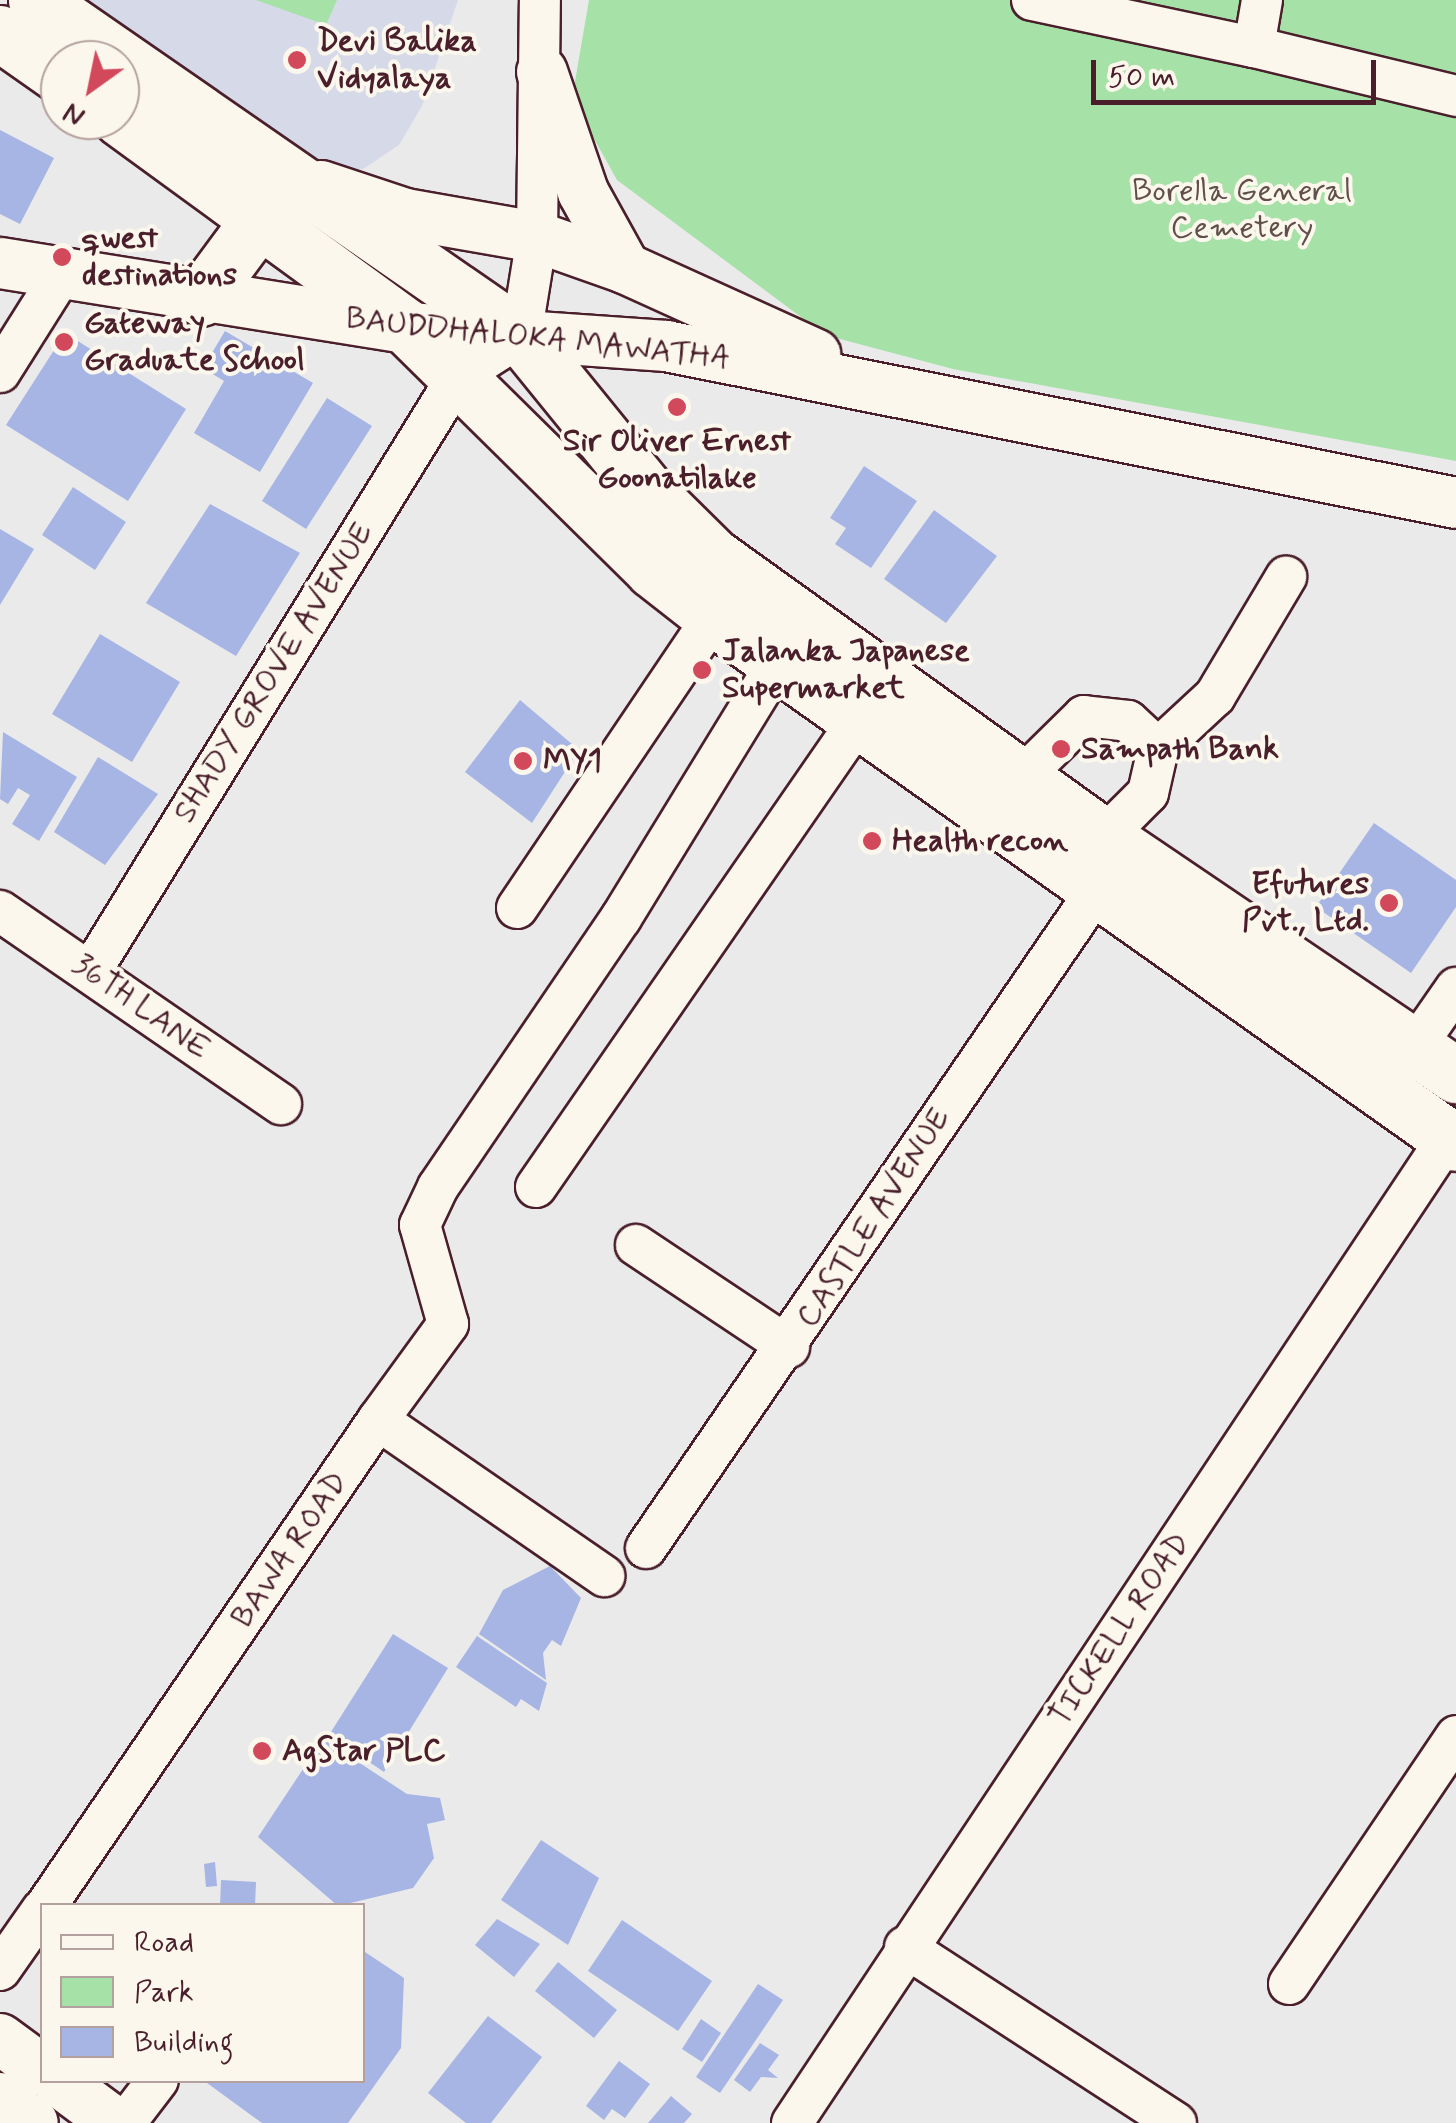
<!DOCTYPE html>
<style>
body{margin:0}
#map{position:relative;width:1456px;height:2123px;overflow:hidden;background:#eaeaea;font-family:Mynerve,sans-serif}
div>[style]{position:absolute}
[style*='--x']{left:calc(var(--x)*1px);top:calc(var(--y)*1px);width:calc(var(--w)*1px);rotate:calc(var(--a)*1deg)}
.built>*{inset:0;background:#d6dae8}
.green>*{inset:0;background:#a6e1a7}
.building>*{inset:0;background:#a6b5e4}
.roads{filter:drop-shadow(2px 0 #4a1f2b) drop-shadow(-2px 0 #4a1f2b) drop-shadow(0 2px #4a1f2b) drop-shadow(0 -2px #4a1f2b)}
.minor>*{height:40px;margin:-20px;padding:0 20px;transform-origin:20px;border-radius:20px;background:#fbf7ec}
.major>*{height:50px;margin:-25px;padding:0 25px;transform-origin:25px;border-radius:25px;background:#fbf7ec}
.highway>*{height:55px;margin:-27.5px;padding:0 27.5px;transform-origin:27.5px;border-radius:27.5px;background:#fbf7ec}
.dots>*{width:28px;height:28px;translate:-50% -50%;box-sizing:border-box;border:5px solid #fbf7ec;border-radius:50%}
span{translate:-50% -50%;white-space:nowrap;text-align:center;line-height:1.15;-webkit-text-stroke:8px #fbf7ec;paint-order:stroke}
.poi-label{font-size:32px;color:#4a1f2b;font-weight:700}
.left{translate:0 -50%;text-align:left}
.right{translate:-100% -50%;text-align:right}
.park-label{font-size:32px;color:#61504a}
.street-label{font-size:32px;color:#4a1f2b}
.legend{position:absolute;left:40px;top:1903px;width:325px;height:180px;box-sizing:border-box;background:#fbf7ec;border:2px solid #b4a19f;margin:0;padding:12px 18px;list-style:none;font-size:30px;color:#4a1f2b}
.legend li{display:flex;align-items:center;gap:20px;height:50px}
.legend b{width:50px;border:2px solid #b4a19f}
.north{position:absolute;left:40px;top:40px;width:100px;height:100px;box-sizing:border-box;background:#fbf7ec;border:2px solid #b4a19f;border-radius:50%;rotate:213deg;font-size:28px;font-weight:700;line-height:40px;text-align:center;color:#4a1f2b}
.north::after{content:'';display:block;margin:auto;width:35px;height:45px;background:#d1495b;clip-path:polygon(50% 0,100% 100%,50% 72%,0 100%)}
.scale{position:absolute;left:1091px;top:60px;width:285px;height:45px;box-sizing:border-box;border:5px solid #4a1f2b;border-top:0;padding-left:12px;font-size:30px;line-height:35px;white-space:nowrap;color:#4a1f2b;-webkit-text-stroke:8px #fbf7ec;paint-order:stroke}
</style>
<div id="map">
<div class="built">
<i style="clip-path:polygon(68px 0,458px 0,422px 106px,399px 145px,363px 169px,319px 172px)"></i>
</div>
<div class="green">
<i style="clip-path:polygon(256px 0,337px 0,326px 25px)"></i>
<i style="clip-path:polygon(589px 0,1456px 0,1456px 461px,953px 369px,825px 335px,617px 180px,572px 99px)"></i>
</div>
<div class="building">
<i style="clip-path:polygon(0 130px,54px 158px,20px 224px,0 214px)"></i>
<i style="clip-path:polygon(225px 331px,313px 383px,260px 472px,194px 433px,224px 381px,203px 368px)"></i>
<i style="clip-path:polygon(65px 333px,186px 409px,128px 501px,6px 425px)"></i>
<i style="clip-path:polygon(327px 398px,372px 426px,306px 529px,262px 501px)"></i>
<i style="clip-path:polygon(864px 466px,917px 501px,871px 568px,835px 544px,846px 528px,830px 518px)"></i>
<i style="clip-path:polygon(73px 487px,126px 522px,95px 570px,42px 535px)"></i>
<i style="clip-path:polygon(210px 504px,300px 553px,236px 656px,146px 603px)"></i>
<i style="clip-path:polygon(934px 510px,997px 556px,946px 623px,884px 579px)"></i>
<i style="clip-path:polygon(0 529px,34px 549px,0 605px)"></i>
<i style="clip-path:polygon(100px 634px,180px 682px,132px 762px,52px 714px)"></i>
<i style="clip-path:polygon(520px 700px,579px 750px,532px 823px,465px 772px)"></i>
<i style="clip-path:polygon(3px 732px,77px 777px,39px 841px,12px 824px,30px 795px,18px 788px,8px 804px,0 799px)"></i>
<i style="clip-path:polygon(98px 757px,158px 794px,105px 865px,54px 832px)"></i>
<i style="clip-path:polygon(1374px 823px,1456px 880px,1456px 907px,1411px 973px,1316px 907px)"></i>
<i style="clip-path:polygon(550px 1566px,581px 1598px,561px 1646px,552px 1640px,543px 1653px,546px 1680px,479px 1634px,503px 1590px)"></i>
<i style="clip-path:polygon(393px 1634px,448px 1668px,384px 1772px,329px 1735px)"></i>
<i style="clip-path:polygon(477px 1636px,547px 1683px,539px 1711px,521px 1699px,516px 1707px,456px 1667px)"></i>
<i style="clip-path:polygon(323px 1739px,407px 1794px,440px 1798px,445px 1820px,427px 1824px,434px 1858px,413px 1888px,338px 1906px,258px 1837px)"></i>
<i style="clip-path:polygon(541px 1840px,599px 1878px,568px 1945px,501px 1900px)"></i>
<i style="clip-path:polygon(215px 1862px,217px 1886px,206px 1887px,204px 1864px)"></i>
<i style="clip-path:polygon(221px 1880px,256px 1882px,255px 1906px,220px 1906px)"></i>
<i style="clip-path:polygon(497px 1919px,540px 1944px,514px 1977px,475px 1945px)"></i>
<i style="clip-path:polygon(622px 1920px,712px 1981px,678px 2031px,588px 1971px)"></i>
<i style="clip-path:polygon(362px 1950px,404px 1978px,401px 2048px,348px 2123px,262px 2123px,203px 2080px,362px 2080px)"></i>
<i style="clip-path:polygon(558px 1962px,617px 2010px,594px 2038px,535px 1991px)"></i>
<i style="clip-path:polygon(758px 1984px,783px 2000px,720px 2093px,696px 2077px)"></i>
<i style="clip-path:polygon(488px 2016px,542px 2057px,491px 2123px,466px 2123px,428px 2093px)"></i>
<i style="clip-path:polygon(701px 2019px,721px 2033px,702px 2062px,682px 2049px)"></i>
<i style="clip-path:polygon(760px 2043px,779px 2055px,768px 2070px,778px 2078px,761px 2077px,750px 2092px,734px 2080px)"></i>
<i style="clip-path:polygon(619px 2061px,650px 2084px,625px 2118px,612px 2109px,604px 2120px,586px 2106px)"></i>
<i style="clip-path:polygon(671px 2096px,692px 2114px,684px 2123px,648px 2123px)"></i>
</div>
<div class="roads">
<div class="minor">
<i style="--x:1032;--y:0;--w:227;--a:12"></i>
<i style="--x:1254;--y:47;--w:48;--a:-80.3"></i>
<i style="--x:1254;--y:47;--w:208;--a:13.6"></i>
<i style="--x:0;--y:372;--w:115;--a:-57.8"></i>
<i style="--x:1022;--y:777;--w:87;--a:-44.5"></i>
<i style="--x:1084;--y:716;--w:44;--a:6.5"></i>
<i style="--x:1128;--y:721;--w:41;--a:43"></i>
<i style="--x:1104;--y:837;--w:62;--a:-45"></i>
<i style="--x:1148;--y:793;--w:45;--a:-77.2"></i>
<i style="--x:1158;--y:749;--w:78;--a:-42.9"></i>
<i style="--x:1215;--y:696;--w:139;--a:-59.2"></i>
<i style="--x:517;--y:908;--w:351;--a:-56"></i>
<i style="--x:0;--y:911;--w:341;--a:34.5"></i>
<i style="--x:91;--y:971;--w:699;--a:-58.33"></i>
<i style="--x:458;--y:376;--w:75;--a:-32.4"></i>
<i style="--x:521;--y:336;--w:100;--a:-80.8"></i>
<i style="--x:537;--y:237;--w:237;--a:-89.3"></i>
<i style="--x:1415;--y:1047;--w:72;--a:-55.2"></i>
<i style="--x:536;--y:1187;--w:566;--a:-55.36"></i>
<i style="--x:636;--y:1245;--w:184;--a:33.7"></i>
<i style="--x:378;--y:1420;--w:119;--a:-53.9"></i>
<i style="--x:448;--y:1324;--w:103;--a:-105.8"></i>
<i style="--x:420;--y:1225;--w:42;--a:-64.7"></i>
<i style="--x:438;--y:1187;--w:325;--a:-55.8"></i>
<i style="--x:621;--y:918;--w:299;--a:-58.5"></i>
<i style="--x:646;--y:1548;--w:801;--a:-55.58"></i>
<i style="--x:46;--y:1906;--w:589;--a:-55.66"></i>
<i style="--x:378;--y:1420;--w:275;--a:34.6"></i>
<i style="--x:905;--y:1947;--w:323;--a:33"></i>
<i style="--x:0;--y:1970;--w:73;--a:-55"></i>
<i style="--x:1289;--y:1984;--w:299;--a:-56"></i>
<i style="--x:125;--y:2123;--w:54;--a:-52.5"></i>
<i style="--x:792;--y:2123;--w:1184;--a:-56.36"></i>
</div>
<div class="major">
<i style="--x:542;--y:72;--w:127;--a:71.1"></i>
<i style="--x:583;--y:192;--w:87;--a:61.1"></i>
<i style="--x:321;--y:186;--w:89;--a:18.4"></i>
<i style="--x:405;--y:214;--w:134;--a:9.9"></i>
<i style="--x:537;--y:237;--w:93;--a:19.4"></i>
<i style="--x:625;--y:268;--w:209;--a:24.4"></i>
<i style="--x:0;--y:263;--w:413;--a:9.1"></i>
<i style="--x:408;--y:328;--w:259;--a:4"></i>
<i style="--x:666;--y:346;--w:805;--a:11.24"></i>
<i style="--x:0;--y:2039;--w:52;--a:36.4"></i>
<i style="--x:57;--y:2080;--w:72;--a:36.6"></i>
<i style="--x:0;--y:2098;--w:41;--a:37.1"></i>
</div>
<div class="highway">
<i style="--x:36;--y:0;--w:590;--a:34.71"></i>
<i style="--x:521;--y:336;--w:200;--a:50.9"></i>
<i style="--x:647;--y:491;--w:93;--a:44.6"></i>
<i style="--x:713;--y:556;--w:481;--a:35.7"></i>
<i style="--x:1104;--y:837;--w:425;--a:34.1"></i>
<i style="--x:0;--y:33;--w:73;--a:35"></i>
<i style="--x:120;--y:118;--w:356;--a:36.1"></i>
<i style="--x:408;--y:328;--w:344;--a:44.6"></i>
<i style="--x:653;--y:570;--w:76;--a:38.1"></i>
<i style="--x:713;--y:617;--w:910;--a:35.3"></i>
<i style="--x:201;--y:298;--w:96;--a:-53.5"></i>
</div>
</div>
<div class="dots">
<i style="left:297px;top:60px;background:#d1495b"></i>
<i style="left:62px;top:257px;background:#d1495b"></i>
<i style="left:64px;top:342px;background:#d1495b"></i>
<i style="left:677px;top:407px;background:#d1495b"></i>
<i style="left:702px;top:670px;background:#d1495b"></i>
<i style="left:1061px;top:749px;background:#d1495b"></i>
<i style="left:523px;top:761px;background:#d1495b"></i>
<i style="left:872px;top:841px;background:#d1495b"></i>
<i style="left:1389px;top:903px;background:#d1495b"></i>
<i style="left:262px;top:1751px;background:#d1495b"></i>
</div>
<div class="poi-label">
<span class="left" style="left:317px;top:60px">Devi Balika<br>Vidyalaya</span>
<span class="left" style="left:82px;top:257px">qwest<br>destinations</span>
<span class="left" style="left:84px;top:342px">Gateway<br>Graduate School</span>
<span style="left:677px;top:460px">Sir Oliver Ernest<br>Goonatilake</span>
<span class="left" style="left:722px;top:670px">Jalanka Japanese<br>Supermarket</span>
<span class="left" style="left:1081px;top:749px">Sampath Bank</span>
<span class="left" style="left:543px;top:761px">MY1</span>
<span class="left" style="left:892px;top:841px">Health recon</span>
<span class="right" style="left:1369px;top:903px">Efutures<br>Pvt., Ltd.</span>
<span class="left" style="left:282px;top:1751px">AgStar PLC</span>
</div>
<div class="park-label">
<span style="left:1242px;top:210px">Borella General<br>Cemetery</span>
</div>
<div class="street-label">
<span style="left:538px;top:339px;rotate:6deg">BAUDDHALOKA MAWATHA</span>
<span style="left:274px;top:673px;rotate:-58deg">SHADY GROVE AVENUE</span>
<span style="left:141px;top:1007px;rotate:35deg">36TH LANE</span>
<span style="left:874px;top:1218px;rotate:-57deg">CASTLE AVENUE</span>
<span style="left:290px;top:1550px;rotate:-56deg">BAWA ROAD</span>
<span style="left:1120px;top:1630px;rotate:-56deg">TICKELL ROAD</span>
</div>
<ul class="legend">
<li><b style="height:12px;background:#fbf7ec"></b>Road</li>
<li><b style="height:28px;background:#a6e1a7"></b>Park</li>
<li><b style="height:28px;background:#a6b5e4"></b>Building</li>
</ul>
<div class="north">N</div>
<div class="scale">50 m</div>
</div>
